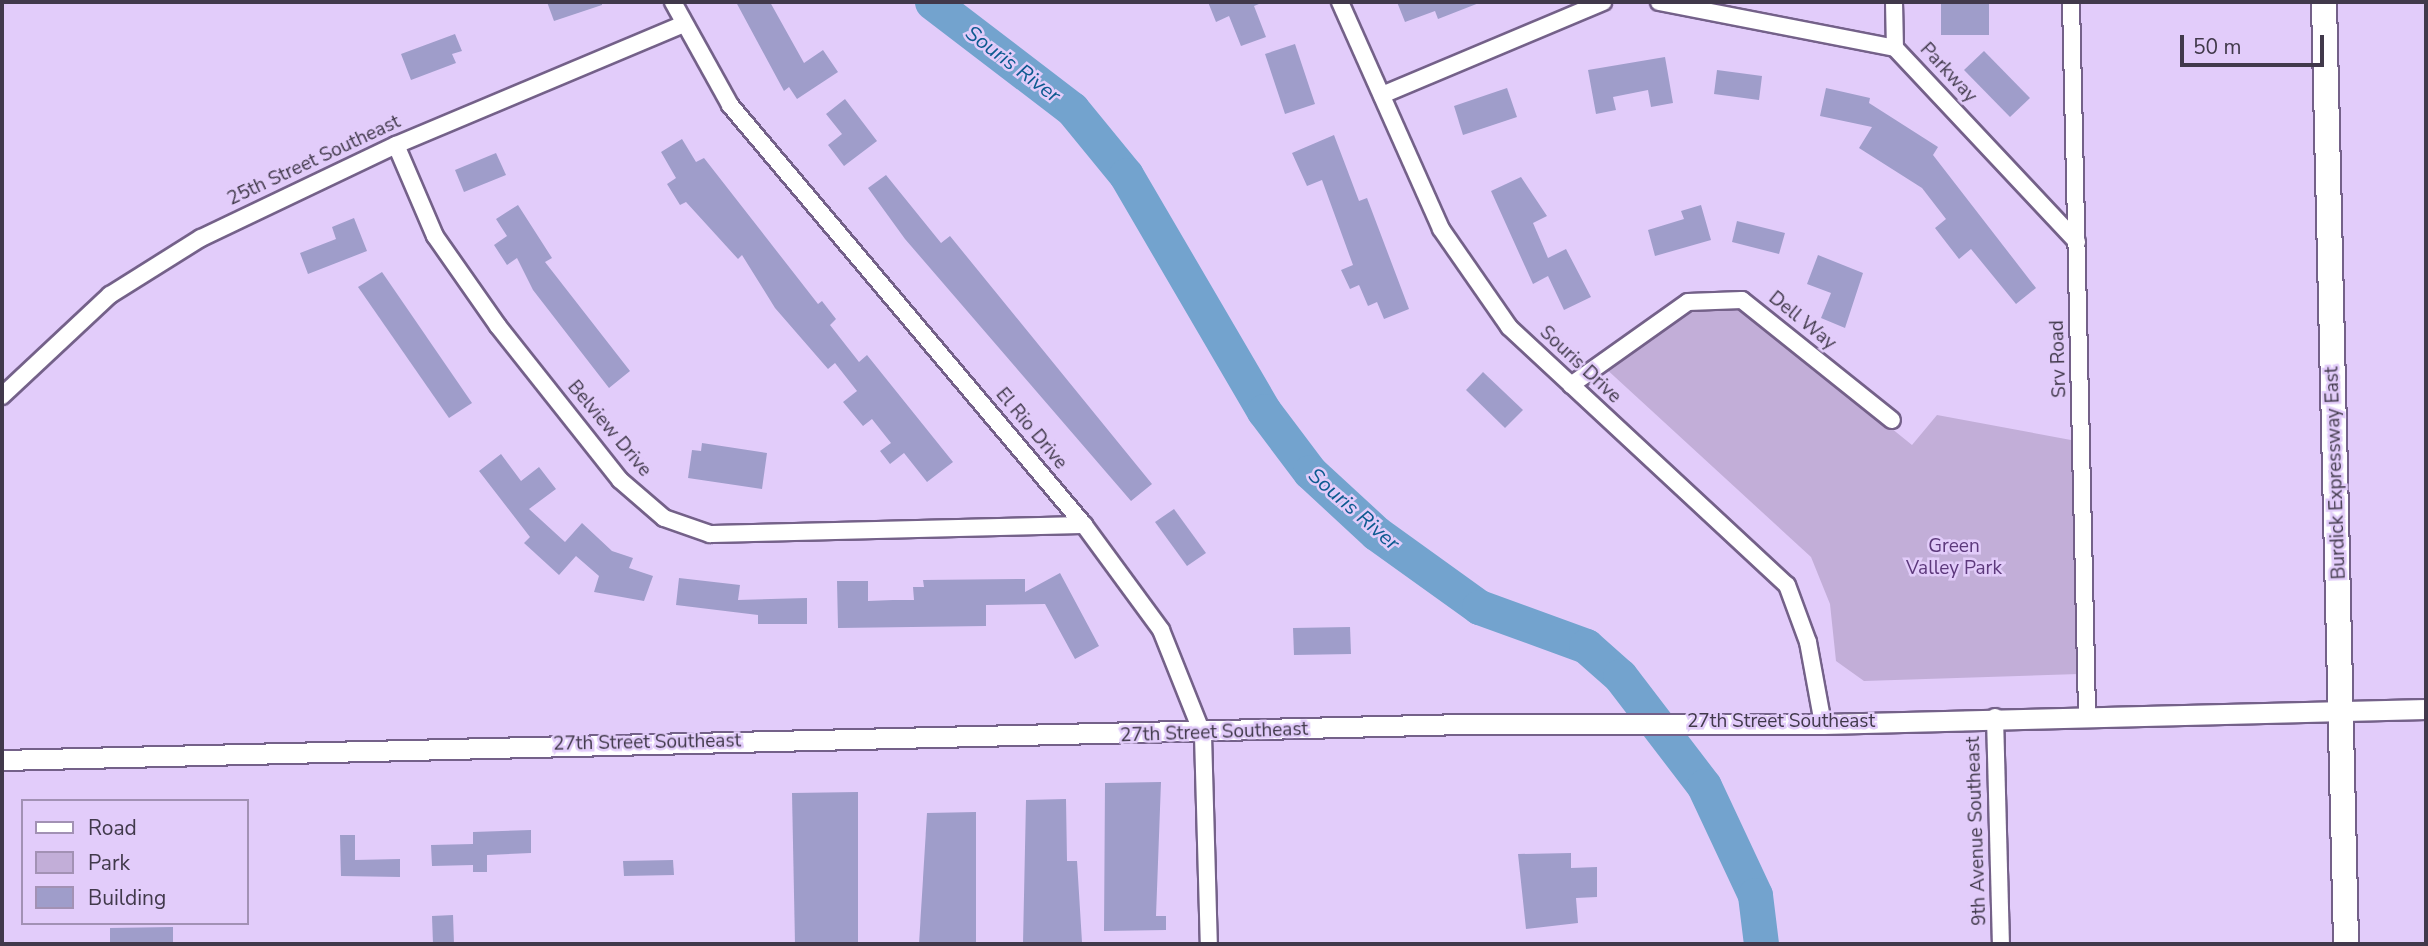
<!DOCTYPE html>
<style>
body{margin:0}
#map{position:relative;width:2428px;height:946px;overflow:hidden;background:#e2ccfa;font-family:"Nunito Sans",sans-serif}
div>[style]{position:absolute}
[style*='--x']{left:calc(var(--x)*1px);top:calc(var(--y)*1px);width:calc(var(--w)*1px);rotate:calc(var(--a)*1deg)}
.green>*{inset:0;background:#c2aed8}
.river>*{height:35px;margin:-17.5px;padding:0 17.5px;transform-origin:17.5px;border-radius:17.5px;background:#73a3ce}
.building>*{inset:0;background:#9f9dca}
.roads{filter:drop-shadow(2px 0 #746189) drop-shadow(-2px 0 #746189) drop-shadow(0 2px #746189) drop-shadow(0 -2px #746189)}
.minor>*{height:16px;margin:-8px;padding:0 8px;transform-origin:8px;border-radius:8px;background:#fff}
.tertiary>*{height:19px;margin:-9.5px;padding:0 9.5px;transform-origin:9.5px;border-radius:9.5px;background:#fff}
.primary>*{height:24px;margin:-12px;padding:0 12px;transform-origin:12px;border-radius:12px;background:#fff}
span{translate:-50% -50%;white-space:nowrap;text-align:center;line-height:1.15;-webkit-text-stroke:5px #e2ccfa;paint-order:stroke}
.street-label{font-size:19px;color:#41394b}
.park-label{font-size:19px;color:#5c387b}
.water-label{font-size:21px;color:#0c5a90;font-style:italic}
.frame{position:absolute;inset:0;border:4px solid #41394b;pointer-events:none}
.legend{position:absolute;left:21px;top:799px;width:228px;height:126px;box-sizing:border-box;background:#e2ccfa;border:2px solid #a291b4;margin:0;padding:9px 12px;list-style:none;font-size:21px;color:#41394b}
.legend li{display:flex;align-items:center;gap:14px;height:35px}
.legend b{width:35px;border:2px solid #a291b4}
.scale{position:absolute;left:2180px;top:35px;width:144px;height:32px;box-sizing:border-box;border:4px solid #41394b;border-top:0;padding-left:9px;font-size:21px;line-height:24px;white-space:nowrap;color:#41394b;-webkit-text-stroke:5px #e2ccfa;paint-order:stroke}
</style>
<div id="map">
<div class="green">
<i style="clip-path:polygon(1739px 305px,1912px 445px,1937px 415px,2071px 440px,2079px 674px,1864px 681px,1836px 661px,1830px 604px,1811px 557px,1603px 366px,1687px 307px)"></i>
</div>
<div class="river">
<i style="--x:932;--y:2;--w:176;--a:37.4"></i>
<i style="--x:1072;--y:109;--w:85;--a:50.7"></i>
<i style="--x:1126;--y:175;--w:273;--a:59.7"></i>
<i style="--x:1264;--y:411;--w:76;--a:53"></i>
<i style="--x:1310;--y:472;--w:90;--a:42.7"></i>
<i style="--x:1376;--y:533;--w:127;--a:35.7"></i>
<i style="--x:1479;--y:607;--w:114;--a:20"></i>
<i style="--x:1586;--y:646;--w:45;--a:41.4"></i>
<i style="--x:1620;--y:676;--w:138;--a:52.6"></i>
<i style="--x:1704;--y:786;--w:120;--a:64.9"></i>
<i style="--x:1755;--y:895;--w:49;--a:83"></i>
</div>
<div class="building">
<i style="clip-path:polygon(547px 2px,602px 2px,602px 5px,554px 21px)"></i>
<i style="clip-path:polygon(736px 2px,770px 2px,804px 63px,823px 50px,838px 72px,797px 99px,789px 87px,784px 91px)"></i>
<i style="clip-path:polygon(1208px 2px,1264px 2px,1254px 6px,1266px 37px,1241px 46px,1229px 16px,1216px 22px)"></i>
<i style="clip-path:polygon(1397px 2px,1479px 2px,1479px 3px,1438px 19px,1435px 11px,1405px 22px)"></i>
<i style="clip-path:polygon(1941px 2px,1989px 2px,1989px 35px,1941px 35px)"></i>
<i style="clip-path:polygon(455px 34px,462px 51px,452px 54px,456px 63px,411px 80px,401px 54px)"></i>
<i style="clip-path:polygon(1295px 44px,1315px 104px,1285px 114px,1265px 54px)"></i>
<i style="clip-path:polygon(1984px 51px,2030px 98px,2010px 117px,1964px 70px)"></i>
<i style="clip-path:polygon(1665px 57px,1673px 103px,1651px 107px,1648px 90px,1613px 97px,1616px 110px,1596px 114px,1588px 70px)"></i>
<i style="clip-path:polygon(1717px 70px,1762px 76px,1759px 100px,1714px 94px)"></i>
<i style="clip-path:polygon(1507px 88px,1517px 117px,1463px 135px,1454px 106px)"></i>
<i style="clip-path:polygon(1826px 88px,1870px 98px,1869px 103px,1938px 147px,1933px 155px,2036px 288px,2016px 304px,1971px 249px,1959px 259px,1935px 228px,1946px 219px,1922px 188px,1859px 148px,1872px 127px,1820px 116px)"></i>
<i style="clip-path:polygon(845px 99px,877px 141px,844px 166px,828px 145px,842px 134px,826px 114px)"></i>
<i style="clip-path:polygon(1334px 135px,1359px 201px,1367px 198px,1409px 309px,1384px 319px,1377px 302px,1368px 306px,1359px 285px,1350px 289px,1341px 270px,1353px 265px,1322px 180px,1307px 186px,1292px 153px)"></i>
<i style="clip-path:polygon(682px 139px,696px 162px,704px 158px,818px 304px,822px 301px,836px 319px,830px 325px,859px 362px,867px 355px,953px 462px,927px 482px,904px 453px,890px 464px,880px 451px,891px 443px,872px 419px,863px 426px,843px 402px,857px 391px,835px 363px,828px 369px,775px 308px,742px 255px,738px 259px,686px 202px,680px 205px,667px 184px,676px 178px,661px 152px)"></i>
<i style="clip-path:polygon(496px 153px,506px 175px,464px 192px,455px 170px)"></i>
<i style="clip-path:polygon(886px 175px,941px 243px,950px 236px,1152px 484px,1131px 501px,905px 239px,868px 188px)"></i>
<i style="clip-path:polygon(1521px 177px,1547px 216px,1533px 223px,1548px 258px,1566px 249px,1591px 297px,1564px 310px,1548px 276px,1533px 284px,1491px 191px)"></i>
<i style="clip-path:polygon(518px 205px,552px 258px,545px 262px,630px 371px,609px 388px,533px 290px,517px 258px,507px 265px,494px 245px,507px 236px,496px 219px)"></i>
<i style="clip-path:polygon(1701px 205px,1711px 240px,1655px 256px,1648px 230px,1684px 219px,1681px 211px)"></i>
<i style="clip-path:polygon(354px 218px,367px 251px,308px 274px,300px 253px,336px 239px,332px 227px)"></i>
<i style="clip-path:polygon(1737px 221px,1785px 233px,1779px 254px,1732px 242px)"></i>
<i style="clip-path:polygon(1818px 255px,1863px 273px,1845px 328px,1821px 318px,1831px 293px,1807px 284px)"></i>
<i style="clip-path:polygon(382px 272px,472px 403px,449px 418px,358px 287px)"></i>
<i style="clip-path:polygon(1483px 372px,1523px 410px,1505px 428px,1466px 390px)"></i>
<i style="clip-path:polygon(702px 443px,767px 453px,762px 489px,688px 478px,692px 450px,701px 451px)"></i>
<i style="clip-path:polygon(501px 454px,521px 481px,539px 467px,556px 489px,529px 509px,565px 542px,582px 523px,612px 551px,633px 558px,629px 568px,653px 576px,644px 601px,594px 592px,599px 576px,576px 556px,559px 575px,524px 543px,530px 537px,479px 471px)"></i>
<i style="clip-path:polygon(1174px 509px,1206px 553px,1187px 566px,1155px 522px)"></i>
<i style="clip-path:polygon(1060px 573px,1099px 646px,1075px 659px,1045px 604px,986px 605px,986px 626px,838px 628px,837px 581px,868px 581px,868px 601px,893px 600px,914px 600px,913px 587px,924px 587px,923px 580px,1025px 579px,1025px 592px)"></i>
<i style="clip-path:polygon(679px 578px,740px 585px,738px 600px,807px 598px,807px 624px,758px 624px,758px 615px,676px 605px)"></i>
<i style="clip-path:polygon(1350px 627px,1351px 654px,1294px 655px,1293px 628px)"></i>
<i style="clip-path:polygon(1161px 782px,1156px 916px,1166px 916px,1166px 930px,1104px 931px,1105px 783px)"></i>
<i style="clip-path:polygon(858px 792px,858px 944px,795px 944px,792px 793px)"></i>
<i style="clip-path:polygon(1066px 799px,1067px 861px,1077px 861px,1082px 942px,1023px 943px,1026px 800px)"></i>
<i style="clip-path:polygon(976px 812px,976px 944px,919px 944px,927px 813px)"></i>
<i style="clip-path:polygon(531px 830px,531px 853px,487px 855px,487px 872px,473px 872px,473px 865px,432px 866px,431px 845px,473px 844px,473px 832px)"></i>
<i style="clip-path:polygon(340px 835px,355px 835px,355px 860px,400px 859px,400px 877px,341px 876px)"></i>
<i style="clip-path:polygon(1571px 853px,1571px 868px,1597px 867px,1597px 897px,1576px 898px,1578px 923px,1526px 929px,1518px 854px)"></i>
<i style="clip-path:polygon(673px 860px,674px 875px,624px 876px,623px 861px)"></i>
<i style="clip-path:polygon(453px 915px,454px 944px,433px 944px,432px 916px)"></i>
<i style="clip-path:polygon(173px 927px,173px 943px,110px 944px,110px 928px)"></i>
</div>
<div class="roads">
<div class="minor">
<i style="--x:673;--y:2;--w:118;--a:61"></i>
<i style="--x:730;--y:105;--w:549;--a:49.87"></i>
<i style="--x:1084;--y:525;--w:130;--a:53.7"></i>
<i style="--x:1161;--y:630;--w:113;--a:68.2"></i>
<i style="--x:1203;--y:735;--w:209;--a:88.4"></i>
<i style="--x:1340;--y:2;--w:248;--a:66"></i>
<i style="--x:1441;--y:229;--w:119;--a:55.2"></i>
<i style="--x:1509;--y:327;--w:379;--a:42.9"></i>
<i style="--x:1787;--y:585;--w:61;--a:69.8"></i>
<i style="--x:1808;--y:642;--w:83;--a:79.6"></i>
<i style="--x:1659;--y:2;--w:240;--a:11"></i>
<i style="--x:1895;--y:48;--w:266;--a:46.8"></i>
<i style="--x:1894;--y:2;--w:46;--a:88.8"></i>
<i style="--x:2071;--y:2;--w:712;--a:88.71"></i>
<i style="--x:1382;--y:95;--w:240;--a:-22.8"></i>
<i style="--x:396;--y:145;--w:99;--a:66.8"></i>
<i style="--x:435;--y:236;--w:110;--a:55"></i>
<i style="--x:498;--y:326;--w:196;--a:51.6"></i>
<i style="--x:620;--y:480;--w:58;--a:40.8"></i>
<i style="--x:664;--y:518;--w:49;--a:19.2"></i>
<i style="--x:710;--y:534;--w:374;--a:-1.4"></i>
<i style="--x:1571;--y:385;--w:143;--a:-35.4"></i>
<i style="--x:1688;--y:302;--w:54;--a:-2.1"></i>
<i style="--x:1742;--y:300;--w:192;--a:38.7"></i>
<i style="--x:2;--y:396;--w:148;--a:-43.1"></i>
<i style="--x:110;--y:295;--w:107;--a:-32.1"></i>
<i style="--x:201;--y:238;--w:216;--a:-25.5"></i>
<i style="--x:396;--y:145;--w:309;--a:-22.8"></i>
<i style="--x:1995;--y:717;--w:227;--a:88.5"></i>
</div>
<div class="tertiary">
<i style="--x:2;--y:760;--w:1460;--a:-1.41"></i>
<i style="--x:1462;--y:724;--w:361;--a:0"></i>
<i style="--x:1823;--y:724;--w:603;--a:-1.42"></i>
</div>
<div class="primary">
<i style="--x:2324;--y:2;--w:942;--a:88.66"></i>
</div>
</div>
<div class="street-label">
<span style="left:1948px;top:73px;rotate:47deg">Parkway</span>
<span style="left:314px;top:161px;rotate:-25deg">25th Street Southeast</span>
<span style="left:1802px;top:321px;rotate:39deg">Dell Way</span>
<span style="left:2059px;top:359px;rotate:-92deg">Srv Road</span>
<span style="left:1580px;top:365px;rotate:43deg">Souris Drive</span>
<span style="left:609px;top:429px;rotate:50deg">Belview Drive</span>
<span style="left:1031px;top:429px;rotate:50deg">El Rio Drive</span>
<span style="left:2336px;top:473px;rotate:-92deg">Burdick Expressway East</span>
<span style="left:1781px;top:722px">27th Street Southeast</span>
<span style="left:1214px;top:733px;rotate:-2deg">27th Street Southeast</span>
<span style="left:647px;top:743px;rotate:-1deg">27th Street Southeast</span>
<span style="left:1977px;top:831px;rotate:-92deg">9th Avenue Southeast</span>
</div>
<div class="park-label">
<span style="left:1954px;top:558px">Green<br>Valley Park</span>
</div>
<div class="water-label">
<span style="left:1013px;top:64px;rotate:37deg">Souris River</span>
<span style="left:1354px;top:509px;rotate:41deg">Souris River</span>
</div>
<div class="frame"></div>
<ul class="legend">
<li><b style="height:9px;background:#fff"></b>Road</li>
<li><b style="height:19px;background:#c2aed8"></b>Park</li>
<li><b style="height:19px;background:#9f9dca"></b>Building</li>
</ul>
<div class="scale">50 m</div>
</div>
